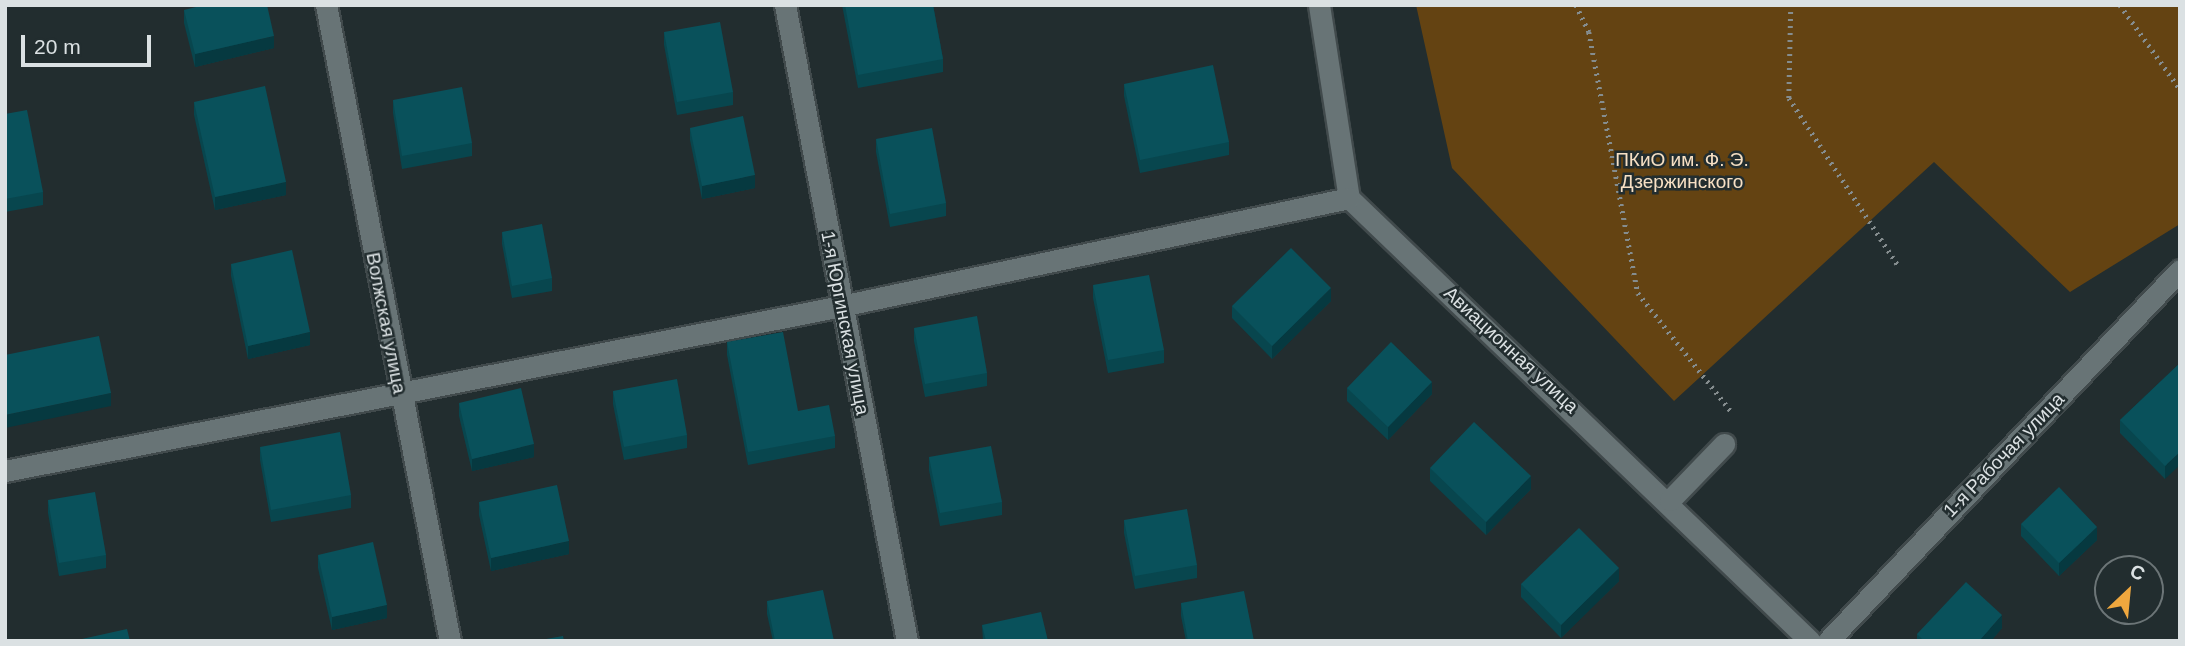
<!DOCTYPE html>
<meta charset="utf-8">
<style>
body{margin:0}
#map{position:relative;width:2185px;height:646px;overflow:hidden;background:#222d2f;font-family:Arial,sans-serif}
div>[style]{position:absolute}
[style*='--x']{left:calc(var(--x)*1px);top:calc(var(--y)*1px);width:calc(var(--w)*1px);rotate:calc(var(--a)*1deg)}
.green>*{inset:0;background:#644312}
.path>*{height:4.5px;margin-top:-2.25px;transform-origin:0;background:repeating-linear-gradient(90deg,#858d8f 0 2px,transparent 0 7px)}
.roads{filter:drop-shadow(2px 0 #414a4c) drop-shadow(-2px 0 #414a4c) drop-shadow(0 2px #414a4c) drop-shadow(0 -2px #414a4c)}
.minor>*{height:21px;margin:-10.5px;padding:0 10.5px;transform-origin:10.5px;border-radius:10.5px;background:#687476}
.wall>*{inset:0;background:#08464e}
.shaded-wall>*{inset:0;background:#063940}
.building>*{inset:0;background:#09515b}
span{translate:-50% -50%;white-space:nowrap;text-align:center;line-height:1.15;-webkit-text-stroke:5px #222d2f;paint-order:stroke}
.park-label{font-size:19px;color:#f7e0c4}
.street-label{font-size:19px;color:#dbe1e3}
.frame{position:absolute;inset:0;border:7px solid #dbe1e3;pointer-events:none}
.north{position:absolute;left:2094px;top:555px;width:70px;height:70px;box-sizing:border-box;background:#222d2f;border:2px solid #6c7577;border-radius:50%;rotate:26deg;font-size:19px;font-weight:700;line-height:28px;text-align:center;color:#dbe1e3}
.north::after{content:'';display:block;margin:auto;width:24px;height:32px;background:#efa73e;clip-path:polygon(50% 0,100% 100%,50% 72%,0 100%)}
.scale{position:absolute;left:21px;top:35px;width:130px;height:32px;box-sizing:border-box;border:4px solid #dbe1e3;border-top:0;padding-left:9px;font-size:21px;line-height:24px;white-space:nowrap;color:#dbe1e3;-webkit-text-stroke:5px #222d2f;paint-order:stroke}
</style>
<div id="map">
<div class="green">
<i style="clip-path:polygon(1416px 5px,2180px 5px,2180px 224px,2070px 292px,1934px 162px,1674px 401px,1452px 168px)"></i>
</div>
<div class="path">
<i style="--x:1576;--y:5;--w:30;--a:64"></i>
<i style="--x:1589;--y:32;--w:266;--a:79.4"></i>
<i style="--x:1638;--y:293;--w:150;--a:51.8"></i>
<i style="--x:1791;--y:5;--w:93;--a:91.2"></i>
<i style="--x:1789;--y:98;--w:202;--a:56.9"></i>
<i style="--x:2120;--y:5;--w:103;--a:54.5"></i>
</div>
<div class="roads">
<div class="minor">
<i style="--x:326;--y:5;--w:648;--a:78.97"></i>
<i style="--x:785;--y:5;--w:648;--a:79.14"></i>
<i style="--x:1319;--y:5;--w:195;--a:81.2"></i>
<i style="--x:1349;--y:198;--w:639;--a:43.86"></i>
<i style="--x:5;--y:471;--w:852;--a:-11.16"></i>
<i style="--x:841;--y:306;--w:519;--a:-12"></i>
<i style="--x:1670;--y:500;--w:78;--a:-46"></i>
<i style="--x:1828;--y:641;--w:511;--a:-46.51"></i>
</div>
</div>
<div class="wall">
<i style="clip-path:polygon(842px 5px,933px 5px,943px 59px,943px 72px,858px 88px)"></i>
<i style="clip-path:polygon(184px 10px,274px 48px,195px 67px,184px 23px)"></i>
<i style="clip-path:polygon(664px 32px,733px 92px,733px 105px,677px 115px,664px 45px)"></i>
<i style="clip-path:polygon(1124px 84px,1229px 142px,1229px 155px,1140px 173px,1124px 96px)"></i>
<i style="clip-path:polygon(393px 100px,472px 143px,472px 156px,402px 169px,393px 113px)"></i>
<i style="clip-path:polygon(194px 102px,286px 195px,215px 210px,194px 115px)"></i>
<i style="clip-path:polygon(5px 114px,43px 192px,43px 205px,5px 212px)"></i>
<i style="clip-path:polygon(690px 128px,755px 188px,702px 199px,690px 140px)"></i>
<i style="clip-path:polygon(876px 139px,946px 203px,946px 216px,890px 227px,876px 152px)"></i>
<i style="clip-path:polygon(502px 232px,552px 278px,552px 291px,512px 298px,502px 244px)"></i>
<i style="clip-path:polygon(231px 264px,310px 345px,248px 359px,231px 276px)"></i>
<i style="clip-path:polygon(1093px 285px,1164px 350px,1164px 363px,1108px 373px,1093px 298px)"></i>
<i style="clip-path:polygon(1331px 301px,1272px 359px,1232px 318px,1232px 306px)"></i>
<i style="clip-path:polygon(914px 328px,987px 373px,987px 386px,925px 397px,914px 341px)"></i>
<i style="clip-path:polygon(727px 342px,798px 411px,835px 436px,835px 448px,748px 465px,727px 355px)"></i>
<i style="clip-path:polygon(2180px 363px,2165px 479px,2120px 433px,2120px 420px)"></i>
<i style="clip-path:polygon(1347px 388px,1432px 394px,1388px 440px,1347px 401px)"></i>
<i style="clip-path:polygon(613px 391px,687px 435px,687px 448px,624px 460px,613px 404px)"></i>
<i style="clip-path:polygon(459px 403px,534px 457px,472px 471px,459px 416px)"></i>
<i style="clip-path:polygon(260px 447px,351px 495px,351px 508px,271px 522px,260px 460px)"></i>
<i style="clip-path:polygon(929px 457px,1002px 502px,1002px 515px,940px 526px,929px 470px)"></i>
<i style="clip-path:polygon(1430px 468px,1531px 489px,1486px 535px,1430px 481px)"></i>
<i style="clip-path:polygon(48px 500px,106px 555px,106px 568px,59px 576px,48px 513px)"></i>
<i style="clip-path:polygon(479px 502px,569px 554px,491px 571px,479px 515px)"></i>
<i style="clip-path:polygon(1124px 520px,1197px 565px,1197px 578px,1135px 589px,1124px 533px)"></i>
<i style="clip-path:polygon(2021px 524px,2097px 540px,2059px 576px,2021px 536px)"></i>
<i style="clip-path:polygon(318px 555px,387px 618px,332px 630px,318px 568px)"></i>
<i style="clip-path:polygon(1619px 581px,1561px 638px,1521px 597px,1521px 584px)"></i>
<i style="clip-path:polygon(767px 601px,834px 641px,773px 641px,767px 614px)"></i>
<i style="clip-path:polygon(1181px 603px,1254px 641px,1186px 641px,1181px 616px)"></i>
<i style="clip-path:polygon(982px 625px,1048px 641px,983px 641px)"></i>
<i style="clip-path:polygon(2002px 628px,1991px 641px,1917px 641px,1917px 634px)"></i>
</div>
<div class="shaded-wall">
<i style="clip-path:polygon(274px 36px,274px 48px,195px 67px,195px 54px)"></i>
<i style="clip-path:polygon(755px 175px,755px 188px,702px 199px,702px 186px)"></i>
<i style="clip-path:polygon(286px 182px,286px 195px,215px 210px,215px 197px)"></i>
<i style="clip-path:polygon(1331px 288px,1331px 301px,1272px 359px,1272px 346px)"></i>
<i style="clip-path:polygon(310px 332px,310px 345px,248px 359px,248px 346px)"></i>
<i style="clip-path:polygon(1432px 382px,1432px 394px,1388px 440px,1388px 427px)"></i>
<i style="clip-path:polygon(111px 393px,111px 406px,5px 428px,5px 415px)"></i>
<i style="clip-path:polygon(534px 444px,534px 457px,472px 471px,472px 459px)"></i>
<i style="clip-path:polygon(2180px 452px,2180px 465px,2165px 479px,2165px 466px)"></i>
<i style="clip-path:polygon(1531px 476px,1531px 489px,1486px 535px,1486px 522px)"></i>
<i style="clip-path:polygon(2097px 527px,2097px 540px,2059px 576px,2059px 563px)"></i>
<i style="clip-path:polygon(569px 541px,569px 554px,491px 571px,491px 558px)"></i>
<i style="clip-path:polygon(1619px 568px,1619px 581px,1561px 638px,1561px 625px)"></i>
<i style="clip-path:polygon(387px 605px,387px 618px,332px 630px,332px 617px)"></i>
<i style="clip-path:polygon(2002px 615px,2002px 628px,1991px 641px,1979px 641px)"></i>
</div>
<div class="building">
<i style="clip-path:polygon(204px 5px,267px 5px,274px 36px,195px 54px,184px 10px)"></i>
<i style="clip-path:polygon(845px 5px,933px 5px,943px 59px,858px 75px)"></i>
<i style="clip-path:polygon(720px 22px,733px 92px,677px 102px,664px 32px)"></i>
<i style="clip-path:polygon(1213px 65px,1229px 142px,1140px 160px,1124px 84px)"></i>
<i style="clip-path:polygon(265px 86px,286px 182px,215px 197px,194px 102px)"></i>
<i style="clip-path:polygon(462px 87px,472px 143px,402px 156px,393px 100px)"></i>
<i style="clip-path:polygon(27px 110px,43px 192px,5px 199px,5px 114px)"></i>
<i style="clip-path:polygon(743px 116px,755px 175px,702px 186px,690px 128px)"></i>
<i style="clip-path:polygon(932px 128px,946px 203px,890px 214px,876px 139px)"></i>
<i style="clip-path:polygon(542px 224px,552px 278px,512px 286px,502px 232px)"></i>
<i style="clip-path:polygon(1291px 248px,1331px 288px,1272px 346px,1232px 306px)"></i>
<i style="clip-path:polygon(292px 250px,310px 332px,248px 346px,231px 264px)"></i>
<i style="clip-path:polygon(1149px 275px,1164px 350px,1108px 360px,1093px 285px)"></i>
<i style="clip-path:polygon(977px 316px,987px 373px,925px 384px,914px 328px)"></i>
<i style="clip-path:polygon(783px 332px,798px 411px,829px 405px,835px 436px,748px 452px,727px 342px)"></i>
<i style="clip-path:polygon(99px 336px,111px 393px,5px 415px,5px 355px)"></i>
<i style="clip-path:polygon(1391px 342px,1432px 382px,1388px 427px,1347px 388px)"></i>
<i style="clip-path:polygon(2180px 363px,2180px 452px,2165px 466px,2120px 420px)"></i>
<i style="clip-path:polygon(677px 379px,687px 435px,624px 447px,613px 391px)"></i>
<i style="clip-path:polygon(521px 388px,534px 444px,472px 459px,459px 403px)"></i>
<i style="clip-path:polygon(1474px 422px,1531px 476px,1486px 522px,1430px 468px)"></i>
<i style="clip-path:polygon(340px 432px,351px 495px,271px 510px,260px 447px)"></i>
<i style="clip-path:polygon(991px 446px,1002px 502px,940px 513px,929px 457px)"></i>
<i style="clip-path:polygon(557px 485px,569px 541px,491px 558px,479px 502px)"></i>
<i style="clip-path:polygon(2059px 487px,2097px 527px,2059px 563px,2021px 524px)"></i>
<i style="clip-path:polygon(95px 492px,106px 555px,59px 563px,48px 500px)"></i>
<i style="clip-path:polygon(1187px 509px,1197px 565px,1135px 576px,1124px 520px)"></i>
<i style="clip-path:polygon(1579px 528px,1619px 568px,1561px 625px,1521px 584px)"></i>
<i style="clip-path:polygon(373px 542px,387px 605px,332px 617px,318px 555px)"></i>
<i style="clip-path:polygon(1966px 582px,2002px 615px,1979px 641px,1924px 641px,1917px 634px)"></i>
<i style="clip-path:polygon(823px 590px,834px 641px,775px 641px,767px 601px)"></i>
<i style="clip-path:polygon(1244px 591px,1254px 641px,1188px 641px,1181px 603px)"></i>
<i style="clip-path:polygon(1041px 612px,1048px 641px,986px 641px,982px 625px)"></i>
<i style="clip-path:polygon(127px 629px,130px 641px,73px 641px)"></i>
<i style="clip-path:polygon(563px 636px,564px 641px,535px 641px)"></i>
</div>
<div class="park-label">
<span style="left:1682px;top:171px">ПКиО им. Ф. Э.<br>Дзержинского</span>
</div>
<div class="street-label">
<span style="left:386px;top:323px;rotate:79deg">Волжская улица</span>
<span style="left:845px;top:323px;rotate:79deg">1-я Юргинская улица</span>
<span style="left:1511px;top:350px;rotate:43deg">Авиационная улица</span>
<span style="left:2004px;top:455px;rotate:-46deg">1-я Рабочая улица</span>
</div>
<div class="frame"></div>
<div class="north">С</div>
<div class="scale">20 m</div>
</div>
